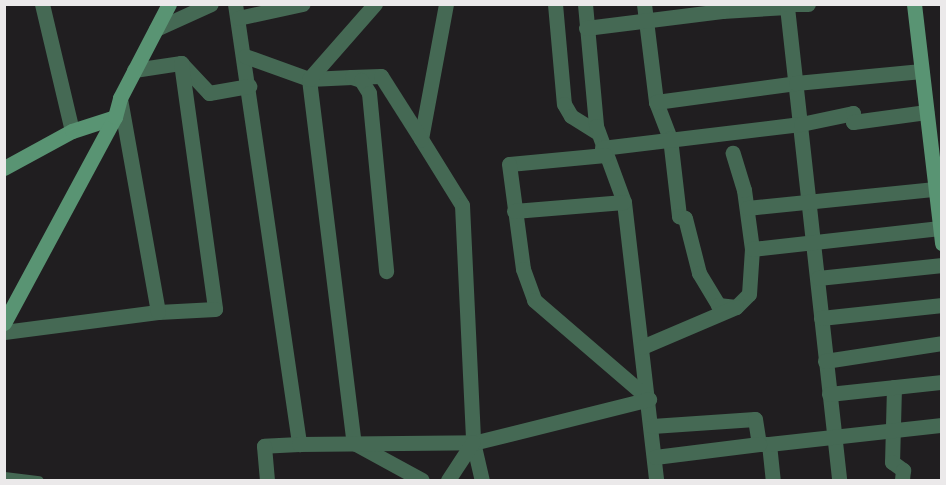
<!DOCTYPE html>
<style>
body{margin:0}
#map{position:relative;width:946px;height:485px;overflow:hidden;background:#201e20;font-family:Inter,sans-serif}
div>[style]{position:absolute}
[style*='--x']{left:calc(var(--x)*1px);top:calc(var(--y)*1px);width:calc(var(--w)*1px);rotate:calc(var(--a)*1deg)}
.lane>*{height:9px;margin:-4.5px;padding:0 4.5px;transform-origin:4.5px;border-radius:4.5px;background:#456954}
.street>*{height:15px;margin:-7.5px;padding:0 7.5px;transform-origin:7.5px;border-radius:7.5px;background:#456954}
.secondary>*{height:15px;margin:-7.5px;padding:0 7.5px;transform-origin:7.5px;border-radius:7.5px;background:#599473}
span{translate:-50% -50%;white-space:nowrap;text-align:center;line-height:1.15;-webkit-text-stroke:4.5px #090809;paint-order:stroke}
.frame{position:absolute;inset:0;border:6px solid #ebe9ea;pointer-events:none}
</style>
<div id="map">
<div class="lane">
<i style="--x:4;--y:476;--w:35;--a:7"></i>
</div>
<div class="street">
<i style="--x:42;--y:4;--w:130;--a:76.7"></i>
<i style="--x:235;--y:4;--w:445;--a:81.7"></i>
<i style="--x:299;--y:444;--w:35;--a:177"></i>
<i style="--x:264;--y:446;--w:34;--a:85"></i>
<i style="--x:446;--y:4;--w:137;--a:100.5"></i>
<i style="--x:421;--y:139;--w:78;--a:58.2"></i>
<i style="--x:462;--y:205;--w:237;--a:87.3"></i>
<i style="--x:473;--y:442;--w:39;--a:77"></i>
<i style="--x:555;--y:4;--w:100;--a:84.9"></i>
<i style="--x:564;--y:104;--w:14;--a:60"></i>
<i style="--x:571;--y:116;--w:32;--a:32"></i>
<i style="--x:585;--y:4;--w:122;--a:84.8"></i>
<i style="--x:596;--y:126;--w:81;--a:69.8"></i>
<i style="--x:624;--y:202;--w:280;--a:83.4"></i>
<i style="--x:644;--y:4;--w:99;--a:83"></i>
<i style="--x:656;--y:102;--w:39;--a:69"></i>
<i style="--x:670;--y:138;--w:79;--a:83.4"></i>
<i style="--x:679;--y:216;--w:6;--a:18"></i>
<i style="--x:685;--y:218;--w:57;--a:75.7"></i>
<i style="--x:699;--y:273;--w:37;--a:59"></i>
<i style="--x:718;--y:305;--w:18;--a:6"></i>
<i style="--x:736;--y:307;--w:18;--a:-45"></i>
<i style="--x:749;--y:294;--w:45;--a:-86.2"></i>
<i style="--x:752;--y:249;--w:60;--a:-97.7"></i>
<i style="--x:744;--y:190;--w:39;--a:-107"></i>
<i style="--x:721;--y:4;--w:7;--a:82"></i>
<i style="--x:722;--y:11;--w:65;--a:-3.5"></i>
<i style="--x:787;--y:7;--w:476;--a:83.7"></i>
<i style="--x:787;--y:4;--w:21;--a:0"></i>
<i style="--x:238;--y:18;--w:66;--a:-12.3"></i>
<i style="--x:586;--y:28;--w:137;--a:-7.1"></i>
<i style="--x:156;--y:29;--w:60;--a:-24.4"></i>
<i style="--x:245;--y:56;--w:68;--a:19.8"></i>
<i style="--x:309;--y:79;--w:367;--a:83"></i>
<i style="--x:354;--y:443;--w:77;--a:28.6"></i>
<i style="--x:181;--y:63;--w:41;--a:47"></i>
<i style="--x:209;--y:93;--w:41;--a:-9.9"></i>
<i style="--x:134;--y:70;--w:48;--a:-8.5"></i>
<i style="--x:181;--y:63;--w:248;--a:82.1"></i>
<i style="--x:215;--y:309;--w:57;--a:177"></i>
<i style="--x:351;--y:77;--w:30;--a:-2"></i>
<i style="--x:381;--y:76;--w:75;--a:57.6"></i>
<i style="--x:309;--y:79;--w:43;--a:-2.7"></i>
<i style="--x:352;--y:77;--w:9;--a:18"></i>
<i style="--x:361;--y:80;--w:15;--a:58"></i>
<i style="--x:369;--y:93;--w:179;--a:84.5"></i>
<i style="--x:309;--y:79;--w:100;--a:-48.7"></i>
<i style="--x:656;--y:102;--w:141;--a:-7.7"></i>
<i style="--x:796;--y:83;--w:126;--a:-5.5"></i>
<i style="--x:602;--y:148;--w:200;--a:-6.9"></i>
<i style="--x:801;--y:124;--w:53;--a:-11.9"></i>
<i style="--x:853;--y:113;--w:9;--a:90"></i>
<i style="--x:853;--y:122;--w:74;--a:-7.8"></i>
<i style="--x:605;--y:155;--w:96;--a:174.6"></i>
<i style="--x:509;--y:164;--w:106;--a:82.4"></i>
<i style="--x:523;--y:269;--w:33;--a:70"></i>
<i style="--x:534;--y:300;--w:152;--a:40.7"></i>
<i style="--x:747;--y:208;--w:189;--a:-5.8"></i>
<i style="--x:514;--y:211;--w:110;--a:-4.7"></i>
<i style="--x:752;--y:249;--w:189;--a:-6.4"></i>
<i style="--x:818;--y:278;--w:125;--a:-6"></i>
<i style="--x:821;--y:318;--w:122;--a:-6.1"></i>
<i style="--x:4;--y:332;--w:155;--a:-7.4"></i>
<i style="--x:158;--y:312;--w:217;--a:-100.1"></i>
<i style="--x:642;--y:347;--w:102;--a:-23.1"></i>
<i style="--x:825;--y:361;--w:118;--a:-8.7"></i>
<i style="--x:894;--y:387;--w:75;--a:91.5"></i>
<i style="--x:892;--y:462;--w:14;--a:36"></i>
<i style="--x:903;--y:470;--w:10;--a:96"></i>
<i style="--x:829;--y:394;--w:114;--a:-6.1"></i>
<i style="--x:652;--y:426;--w:103;--a:-3.9"></i>
<i style="--x:755;--y:419;--w:25;--a:81"></i>
<i style="--x:759;--y:444;--w:10;--a:0"></i>
<i style="--x:769;--y:444;--w:36;--a:84"></i>
<i style="--x:299;--y:444;--w:178;--a:-0.6"></i>
<i style="--x:477;--y:442;--w:177;--a:-14"></i>
<i style="--x:769;--y:444;--w:174;--a:-6.3"></i>
<i style="--x:655;--y:457;--w:105;--a:-7.1"></i>
<i style="--x:448;--y:480;--w:45;--a:-56.7"></i>
</div>
<div class="secondary">
<i style="--x:914;--y:4;--w:241;--a:83.3"></i>
<i style="--x:4;--y:168;--w:77;--a:-28.6"></i>
<i style="--x:72;--y:131;--w:45;--a:-18"></i>
<i style="--x:4;--y:323;--w:234;--a:-61.7"></i>
<i style="--x:115;--y:117;--w:20;--a:-75"></i>
<i style="--x:120;--y:98;--w:106;--a:-62.5"></i>
</div>
<div class="frame"></div>
</div>
